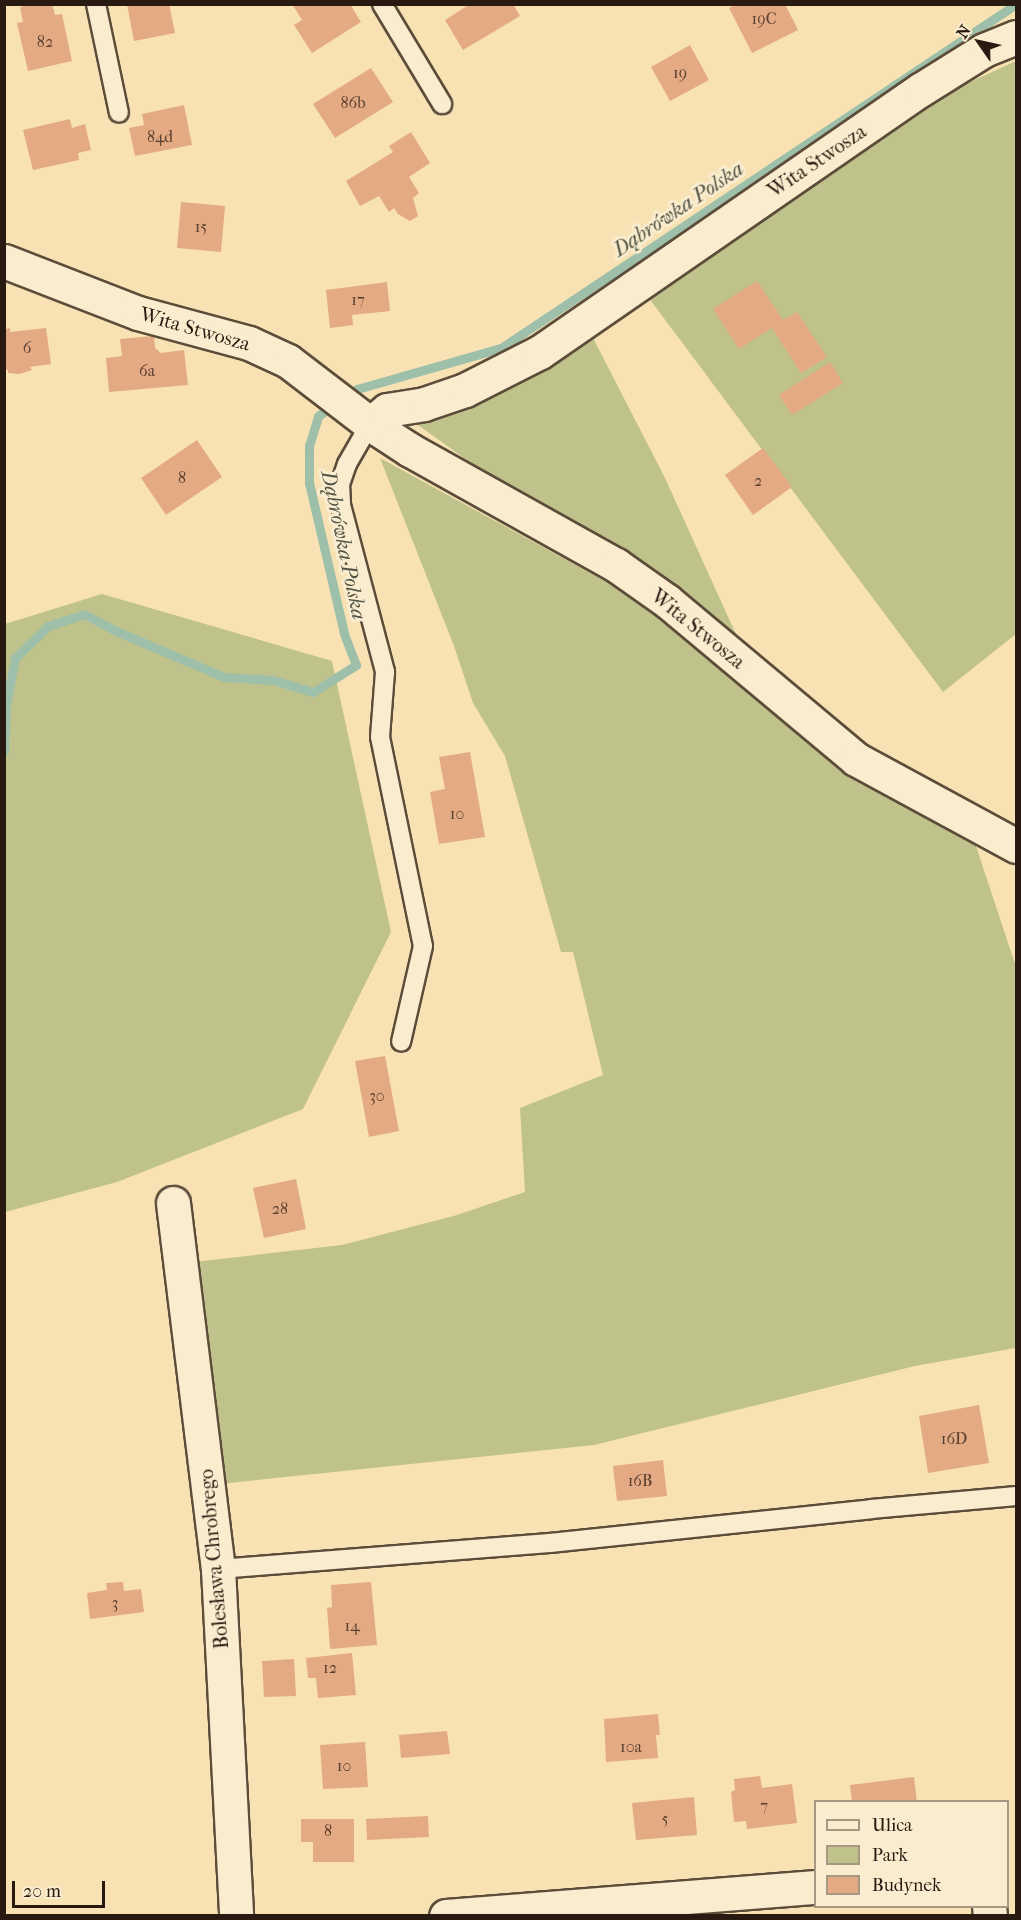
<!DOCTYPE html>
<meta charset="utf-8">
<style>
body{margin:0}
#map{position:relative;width:1021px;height:1920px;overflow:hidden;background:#f8e2b4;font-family:"IM FELL French Canon",serif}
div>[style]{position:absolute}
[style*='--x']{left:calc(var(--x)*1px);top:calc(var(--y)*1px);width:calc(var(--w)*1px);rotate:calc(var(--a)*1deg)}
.green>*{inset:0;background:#bfc38b}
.stream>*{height:9px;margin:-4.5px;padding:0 4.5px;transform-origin:4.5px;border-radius:4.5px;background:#9ebfa9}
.building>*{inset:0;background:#e4aa83}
.roads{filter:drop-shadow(2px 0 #5c4c3a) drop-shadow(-2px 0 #5c4c3a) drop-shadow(0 2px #5c4c3a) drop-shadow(0 -2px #5c4c3a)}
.lane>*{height:18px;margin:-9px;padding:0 9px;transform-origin:9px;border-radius:9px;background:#faecce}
.street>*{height:33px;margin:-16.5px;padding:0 16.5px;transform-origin:16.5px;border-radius:16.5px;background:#faecce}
span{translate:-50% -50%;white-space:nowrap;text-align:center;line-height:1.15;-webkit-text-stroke:6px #faecce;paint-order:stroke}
.number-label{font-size:16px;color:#573e2e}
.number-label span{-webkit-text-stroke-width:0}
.street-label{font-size:20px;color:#281a11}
.water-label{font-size:21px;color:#515446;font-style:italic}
.frame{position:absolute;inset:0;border:6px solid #281a11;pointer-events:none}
.legend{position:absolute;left:814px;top:1800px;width:195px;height:108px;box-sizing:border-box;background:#faecce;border:2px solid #a69882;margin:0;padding:8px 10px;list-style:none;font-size:18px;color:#281a11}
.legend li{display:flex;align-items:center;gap:12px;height:30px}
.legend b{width:30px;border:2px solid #a69882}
.north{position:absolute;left:949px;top:12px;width:60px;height:60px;-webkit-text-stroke:4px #faecce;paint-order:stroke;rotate:304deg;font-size:16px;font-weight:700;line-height:24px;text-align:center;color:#281a11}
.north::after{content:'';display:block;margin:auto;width:21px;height:27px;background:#281a11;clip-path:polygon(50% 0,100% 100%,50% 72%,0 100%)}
.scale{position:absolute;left:12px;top:1881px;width:93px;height:27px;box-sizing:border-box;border:3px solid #281a11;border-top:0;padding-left:8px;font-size:18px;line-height:21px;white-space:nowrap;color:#281a11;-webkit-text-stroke:4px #faecce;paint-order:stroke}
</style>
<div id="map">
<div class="green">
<i style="clip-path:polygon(1016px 61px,1016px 634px,943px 692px,648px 297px,746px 230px,912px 109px)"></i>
<i style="clip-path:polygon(591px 334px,665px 478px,744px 652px,535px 509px,418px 425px,488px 397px)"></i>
<i style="clip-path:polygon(380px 458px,647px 604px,797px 731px,972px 834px,1016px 967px,1016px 1348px,915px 1366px,594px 1445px,219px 1484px,194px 1262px,342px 1245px,457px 1215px,525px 1192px,520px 1108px,603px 1075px,573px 952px,561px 952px,505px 756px,473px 703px,454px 646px)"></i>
<i style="clip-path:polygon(102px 594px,332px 661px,391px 932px,303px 1109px,117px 1182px,5px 1212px,5px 624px)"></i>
</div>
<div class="stream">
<i style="--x:345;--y:397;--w:14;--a:-34"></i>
<i style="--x:357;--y:389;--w:150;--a:-15.9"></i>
<i style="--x:501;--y:348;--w:619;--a:-33.74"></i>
<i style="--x:4;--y:751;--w:45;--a:-87.5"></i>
<i style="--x:6;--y:706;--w:49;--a:-79.4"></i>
<i style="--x:15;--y:658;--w:46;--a:-44.1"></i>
<i style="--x:48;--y:626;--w:38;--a:-18"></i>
<i style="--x:84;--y:614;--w:36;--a:28"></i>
<i style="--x:116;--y:631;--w:117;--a:23.1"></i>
<i style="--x:224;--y:677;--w:49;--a:3.5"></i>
<i style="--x:273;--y:680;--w:42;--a:16.7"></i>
<i style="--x:313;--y:692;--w:51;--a:-32.1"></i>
<i style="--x:356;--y:665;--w:34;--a:-111"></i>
<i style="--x:344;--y:633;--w:154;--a:-103.1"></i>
<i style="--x:309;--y:483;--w:37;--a:-90"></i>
<i style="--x:309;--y:446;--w:31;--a:-73"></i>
<i style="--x:318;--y:416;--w:19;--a:-35"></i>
</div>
<div class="building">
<i style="clip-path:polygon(33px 4px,52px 4px,55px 15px,62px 14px,72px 61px,28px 71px,17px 23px,23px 22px,20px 7px)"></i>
<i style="clip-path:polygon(127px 4px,169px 4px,175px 33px,134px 41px)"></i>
<i style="clip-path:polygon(292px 4px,350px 4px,361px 22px,312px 53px,294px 25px,302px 20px)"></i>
<i style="clip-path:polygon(470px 4px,513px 4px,520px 16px,463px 50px,445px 20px)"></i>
<i style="clip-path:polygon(736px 4px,785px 4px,798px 30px,752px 53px,729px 8px)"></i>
<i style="clip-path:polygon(690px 45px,709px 80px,670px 101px,651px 67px)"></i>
<i style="clip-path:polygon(371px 68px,393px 102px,335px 138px,313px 104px)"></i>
<i style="clip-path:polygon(184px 105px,192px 145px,135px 156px,129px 128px,144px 125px,142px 114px)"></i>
<i style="clip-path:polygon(70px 119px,72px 128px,85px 124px,91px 150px,78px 153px,79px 160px,33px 170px,23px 130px)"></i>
<i style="clip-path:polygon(411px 132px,430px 163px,409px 177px,419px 193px,413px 198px,418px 216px,410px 221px,398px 214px,394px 208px,389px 212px,379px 196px,360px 206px,346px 181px,393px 152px,389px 146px)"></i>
<i style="clip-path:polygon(181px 202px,225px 206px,221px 252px,177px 248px)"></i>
<i style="clip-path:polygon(757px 281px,783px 320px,797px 312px,827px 357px,801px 373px,772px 328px,739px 349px,713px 309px)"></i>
<i style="clip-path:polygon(387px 282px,390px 311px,352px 315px,353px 325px,330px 328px,326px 290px)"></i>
<i style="clip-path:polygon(10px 328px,10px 332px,46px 328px,51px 364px,30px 367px,32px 370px,19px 374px,8px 373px,8px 370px,5px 370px,5px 329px)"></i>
<i style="clip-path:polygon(154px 336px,155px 348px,161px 353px,184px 350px,188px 385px,109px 392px,106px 358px,122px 356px,120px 339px)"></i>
<i style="clip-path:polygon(830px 362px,843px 383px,792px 415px,779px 395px)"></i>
<i style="clip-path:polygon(197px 440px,222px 477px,166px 515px,141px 478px)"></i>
<i style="clip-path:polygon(763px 448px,792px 487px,753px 515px,725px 475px)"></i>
<i style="clip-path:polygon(470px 752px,485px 837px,439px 844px,430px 792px,445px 789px,439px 757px)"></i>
<i style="clip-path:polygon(385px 1056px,399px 1131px,369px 1137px,355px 1061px)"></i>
<i style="clip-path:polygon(296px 1179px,306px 1229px,264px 1238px,253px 1188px)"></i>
<i style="clip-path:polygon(979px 1405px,989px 1463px,928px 1473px,919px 1416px)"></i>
<i style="clip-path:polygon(663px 1460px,667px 1496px,617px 1501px,613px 1466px)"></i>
<i style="clip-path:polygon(123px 1582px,124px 1591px,141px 1589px,144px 1612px,90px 1619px,87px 1593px,107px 1590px,106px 1583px)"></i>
<i style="clip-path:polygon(371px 1582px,377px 1645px,330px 1649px,327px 1608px,332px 1607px,331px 1585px)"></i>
<i style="clip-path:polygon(352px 1653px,356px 1695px,318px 1698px,316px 1678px,308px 1678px,306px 1658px)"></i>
<i style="clip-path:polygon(294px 1659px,296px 1696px,264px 1697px,262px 1661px)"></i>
<i style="clip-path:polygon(658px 1714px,660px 1735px,656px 1735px,658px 1758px,606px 1762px,604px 1719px)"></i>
<i style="clip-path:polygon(447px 1731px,450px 1754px,401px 1758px,399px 1735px)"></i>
<i style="clip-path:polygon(365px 1742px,368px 1787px,323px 1789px,320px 1745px)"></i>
<i style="clip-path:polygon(760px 1776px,762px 1788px,792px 1784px,797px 1823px,747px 1829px,746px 1821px,734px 1822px,731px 1792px,735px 1790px,734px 1779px)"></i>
<i style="clip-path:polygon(914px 1777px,917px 1802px,852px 1802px,850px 1785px)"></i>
<i style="clip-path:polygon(694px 1797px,697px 1835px,636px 1840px,632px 1803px)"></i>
<i style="clip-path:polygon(428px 1816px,429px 1837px,367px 1840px,366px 1819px)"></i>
<i style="clip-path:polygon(301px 1819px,354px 1819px,354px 1862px,313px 1862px,313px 1842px,301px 1842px)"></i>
</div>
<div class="roads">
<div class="lane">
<i style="--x:96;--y:4;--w:111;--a:78.1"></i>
<i style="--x:382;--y:4;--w:117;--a:59"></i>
<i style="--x:370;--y:424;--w:46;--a:119.9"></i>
<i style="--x:347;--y:464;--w:21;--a:109"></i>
<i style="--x:340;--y:484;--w:21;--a:87"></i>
<i style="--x:341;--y:505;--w:173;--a:75.2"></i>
<i style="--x:385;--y:672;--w:65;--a:94.4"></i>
<i style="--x:380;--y:737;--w:213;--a:78.4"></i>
<i style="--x:423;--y:946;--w:98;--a:102.9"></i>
<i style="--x:218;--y:1569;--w:333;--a:-4.5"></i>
<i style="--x:550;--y:1543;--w:323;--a:-6"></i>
<i style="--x:871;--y:1509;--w:146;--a:-5.1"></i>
</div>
<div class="street">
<i style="--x:4;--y:261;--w:144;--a:21.2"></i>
<i style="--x:138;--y:313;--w:115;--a:15.1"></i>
<i style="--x:249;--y:343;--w:43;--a:24.8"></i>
<i style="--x:288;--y:361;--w:103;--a:37.5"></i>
<i style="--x:370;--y:424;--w:48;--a:33"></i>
<i style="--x:410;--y:450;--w:236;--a:29.2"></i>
<i style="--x:616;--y:565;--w:62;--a:35.2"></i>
<i style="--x:667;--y:601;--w:246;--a:39.9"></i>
<i style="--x:856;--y:759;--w:182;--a:28.5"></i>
<i style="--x:370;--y:424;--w:22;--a:-39"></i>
<i style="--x:387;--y:410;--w:37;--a:-9"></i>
<i style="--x:424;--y:404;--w:43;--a:-18.9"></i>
<i style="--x:465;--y:390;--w:84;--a:-26.9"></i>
<i style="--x:540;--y:352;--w:462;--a:-34.6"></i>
<i style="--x:920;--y:90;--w:75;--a:-32"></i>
<i style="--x:984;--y:50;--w:35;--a:-22"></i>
<i style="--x:173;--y:1203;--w:369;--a:83"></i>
<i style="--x:218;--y:1569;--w:347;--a:87"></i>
<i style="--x:989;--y:1906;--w:10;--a:84"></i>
<i style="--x:446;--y:1916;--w:371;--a:-4.5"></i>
</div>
</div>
<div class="number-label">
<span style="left:764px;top:19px">19C</span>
<span style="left:45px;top:42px">82</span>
<span style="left:680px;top:73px">19</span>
<span style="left:353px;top:103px">86b</span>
<span style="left:160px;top:137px">84d</span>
<span style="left:201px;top:227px">15</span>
<span style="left:358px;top:300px">17</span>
<span style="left:27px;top:348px">6</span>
<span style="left:147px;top:371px">6a</span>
<span style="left:182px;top:478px">8</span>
<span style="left:758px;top:481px">2</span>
<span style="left:457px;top:814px">10</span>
<span style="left:377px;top:1096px">30</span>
<span style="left:280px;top:1209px">28</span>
<span style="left:954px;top:1439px">16D</span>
<span style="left:640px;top:1481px">16B</span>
<span style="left:115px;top:1603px">3</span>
<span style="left:352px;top:1626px">14</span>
<span style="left:330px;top:1668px">12</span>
<span style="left:631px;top:1747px">10a</span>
<span style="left:344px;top:1766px">10</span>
<span style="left:764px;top:1806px">7</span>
<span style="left:665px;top:1819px">5</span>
<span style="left:328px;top:1831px">8</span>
</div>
<div class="street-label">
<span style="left:817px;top:161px;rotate:-34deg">Wita Stwosza</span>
<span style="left:195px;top:329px;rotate:16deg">Wita Stwosza</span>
<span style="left:698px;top:629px;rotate:39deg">Wita Stwosza</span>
<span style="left:214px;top:1559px;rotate:-95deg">Bolesława Chrobrego</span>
</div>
<div class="water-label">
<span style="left:678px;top:209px;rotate:-34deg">Dąbrówka Polska</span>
<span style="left:344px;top:545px;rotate:78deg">Dąbrówka Polska</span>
</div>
<div class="frame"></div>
<ul class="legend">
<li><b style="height:8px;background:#faecce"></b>Ulica</li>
<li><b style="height:16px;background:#bfc38b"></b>Park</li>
<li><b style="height:16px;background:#e4aa83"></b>Budynek</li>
</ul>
<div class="north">N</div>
<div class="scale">20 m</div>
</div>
